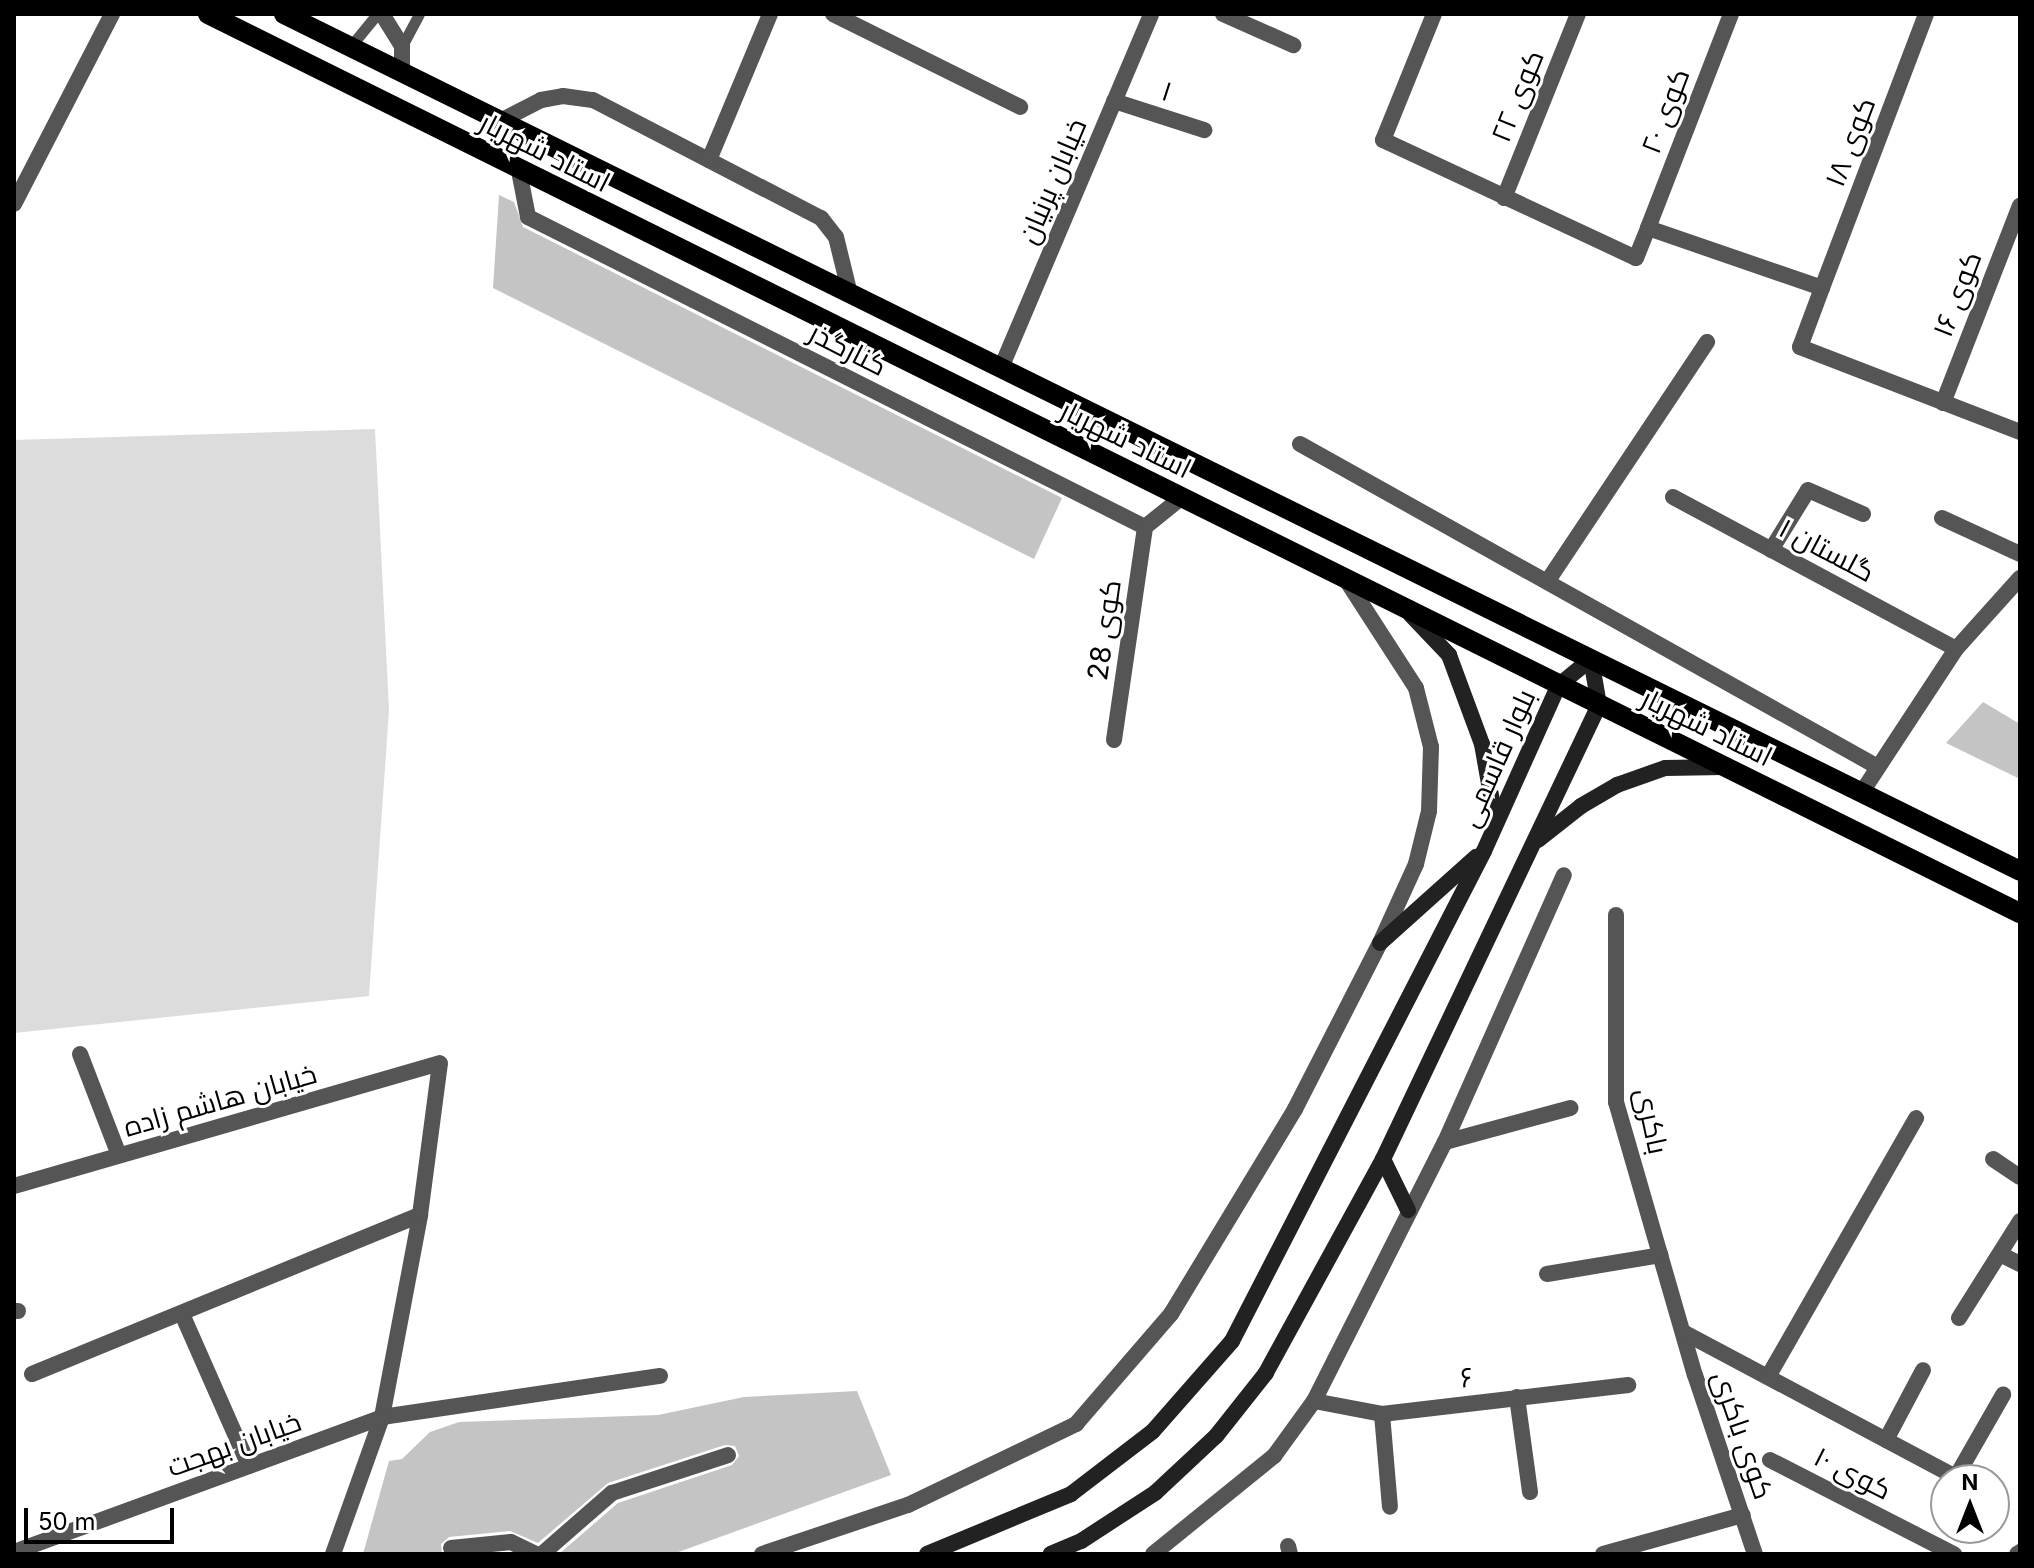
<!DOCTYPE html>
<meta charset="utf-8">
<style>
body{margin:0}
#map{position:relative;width:2034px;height:1568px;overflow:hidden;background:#fff;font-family:Inter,Cairo,sans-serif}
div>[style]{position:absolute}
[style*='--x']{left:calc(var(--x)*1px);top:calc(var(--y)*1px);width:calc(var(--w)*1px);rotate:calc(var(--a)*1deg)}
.green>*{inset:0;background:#dcdcdc}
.building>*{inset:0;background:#c4c4c4}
.service>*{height:11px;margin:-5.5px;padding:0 5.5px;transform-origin:5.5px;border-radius:5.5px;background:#555}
.minor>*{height:16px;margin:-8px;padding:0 8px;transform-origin:8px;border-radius:8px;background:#555}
.tertiary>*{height:16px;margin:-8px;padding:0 8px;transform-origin:8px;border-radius:8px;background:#555}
.secondary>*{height:16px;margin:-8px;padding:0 8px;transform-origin:8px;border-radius:8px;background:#222}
.primary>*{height:20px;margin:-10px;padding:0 10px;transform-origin:10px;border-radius:10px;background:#000}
span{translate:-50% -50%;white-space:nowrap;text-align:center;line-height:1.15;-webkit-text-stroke:6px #fff;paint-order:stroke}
.street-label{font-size:28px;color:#000}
.frame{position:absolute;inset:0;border:16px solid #000;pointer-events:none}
.north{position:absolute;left:1930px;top:1464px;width:80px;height:80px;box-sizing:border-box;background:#fff;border:2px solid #999;border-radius:50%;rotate:0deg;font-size:22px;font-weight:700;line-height:32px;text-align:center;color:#000}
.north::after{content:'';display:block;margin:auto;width:28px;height:36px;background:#000;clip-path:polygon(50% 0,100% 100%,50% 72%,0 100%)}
.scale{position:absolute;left:24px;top:1508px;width:150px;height:36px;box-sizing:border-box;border:4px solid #000;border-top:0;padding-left:10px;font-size:24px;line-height:28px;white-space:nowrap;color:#000;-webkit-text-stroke:6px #fff;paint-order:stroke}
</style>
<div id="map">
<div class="green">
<i style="clip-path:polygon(375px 429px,389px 710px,369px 996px,14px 1033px,14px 440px)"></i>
</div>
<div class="building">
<i style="clip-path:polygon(499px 195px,514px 202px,523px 227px,1062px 498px,1034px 559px,493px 288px)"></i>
<i style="clip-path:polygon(1983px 702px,2020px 724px,2020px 779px,1946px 743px)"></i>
<i style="clip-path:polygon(857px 1391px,891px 1475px,673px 1554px,559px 1554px,618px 1503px,732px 1465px,739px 1456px,735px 1446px,725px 1445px,608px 1483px,538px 1543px,510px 1531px,449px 1537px,441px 1544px,442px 1554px,363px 1554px,389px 1461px,402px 1459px,430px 1432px,459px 1422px,658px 1415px,744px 1397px)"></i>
</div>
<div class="service">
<i style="--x:402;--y:46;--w:36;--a:-62"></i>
<i style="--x:350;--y:47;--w:43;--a:-50.7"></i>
</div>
<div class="minor">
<i style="--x:382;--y:14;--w:38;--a:58"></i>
<i style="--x:402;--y:46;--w:27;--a:90"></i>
<i style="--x:833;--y:14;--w:209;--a:26.4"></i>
<i style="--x:1223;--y:14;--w:77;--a:23.9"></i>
<i style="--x:1434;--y:14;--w:136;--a:112"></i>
<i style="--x:1383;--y:140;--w:279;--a:25"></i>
<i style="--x:1636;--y:258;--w:32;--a:-68"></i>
<i style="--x:1648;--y:228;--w:184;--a:19"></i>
<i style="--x:1822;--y:288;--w:63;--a:110.4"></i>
<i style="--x:1800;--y:347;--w:236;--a:21.1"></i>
<i style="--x:1114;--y:101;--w:95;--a:17.9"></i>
<i style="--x:500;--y:121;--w:46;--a:-27.1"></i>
<i style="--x:541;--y:100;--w:22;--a:-10"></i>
<i style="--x:563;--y:96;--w:30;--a:8"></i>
<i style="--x:593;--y:100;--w:257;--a:27.4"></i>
<i style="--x:821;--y:218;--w:24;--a:52"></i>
<i style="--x:836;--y:237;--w:59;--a:76.2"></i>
<i style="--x:709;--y:160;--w:158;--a:-67.3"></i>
<i style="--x:519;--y:171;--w:47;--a:78.9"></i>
<i style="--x:528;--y:217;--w:690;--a:26.68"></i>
<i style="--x:1145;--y:527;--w:46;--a:-38.9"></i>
<i style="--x:1504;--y:198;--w:198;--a:-68.1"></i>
<i style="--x:14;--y:204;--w:214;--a:-62.7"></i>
<i style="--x:1648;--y:228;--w:230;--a:-68.8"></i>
<i style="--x:1822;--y:288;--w:293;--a:-69.2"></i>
<i style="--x:1943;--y:403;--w:212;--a:-68.7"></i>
<i style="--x:1300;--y:444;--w:662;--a:29.2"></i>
<i style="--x:1673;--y:497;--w:321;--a:28.2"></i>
<i style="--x:1942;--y:518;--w:86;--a:24.8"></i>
<i style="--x:1771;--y:550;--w:70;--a:-58.3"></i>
<i style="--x:1808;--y:490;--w:60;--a:23.6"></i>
<i style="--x:1549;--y:579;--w:285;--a:-56.3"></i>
<i style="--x:1114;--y:740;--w:215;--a:-81.7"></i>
<i style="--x:1862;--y:792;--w:171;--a:-56.7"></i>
<i style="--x:1956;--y:649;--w:96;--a:-48"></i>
<i style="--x:1616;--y:915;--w:187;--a:90"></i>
<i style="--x:1616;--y:1102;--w:284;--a:73.9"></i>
<i style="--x:1695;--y:1375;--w:189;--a:71.5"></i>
<i style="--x:80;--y:1054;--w:108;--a:68.9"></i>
<i style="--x:1445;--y:1142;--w:130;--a:-15.2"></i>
<i style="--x:1993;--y:1159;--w:32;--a:34"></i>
<i style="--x:2000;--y:1254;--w:22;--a:27"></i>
<i style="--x:1547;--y:1274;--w:115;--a:-9.5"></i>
<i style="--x:14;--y:1311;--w:4;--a:0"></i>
<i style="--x:182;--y:1314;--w:166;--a:66.2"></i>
<i style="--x:1959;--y:1318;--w:115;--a:-57.8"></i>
<i style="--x:1683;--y:1332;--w:309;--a:28"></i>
<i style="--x:1956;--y:1477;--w:95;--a:-60.2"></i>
<i style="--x:32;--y:1374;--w:419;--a:-22.3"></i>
<i style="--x:1769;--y:1375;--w:296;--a:-60.2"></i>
<i style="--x:1517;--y:1397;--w:96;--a:82.2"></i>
<i style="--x:1314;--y:1401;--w:69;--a:10.8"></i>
<i style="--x:1382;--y:1414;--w:248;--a:-6.7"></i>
<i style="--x:1382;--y:1414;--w:93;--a:85.1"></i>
<i style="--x:382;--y:1417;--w:281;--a:-8.4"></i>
<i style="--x:1886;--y:1440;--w:79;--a:-62.1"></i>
<i style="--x:1770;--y:1460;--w:207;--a:27.1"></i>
<i style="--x:1288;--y:1546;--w:8;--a:76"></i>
<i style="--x:451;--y:1548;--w:60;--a:-5.7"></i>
<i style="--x:511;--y:1542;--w:28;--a:26"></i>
<i style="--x:333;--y:1554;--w:145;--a:-70.3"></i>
<i style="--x:382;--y:1417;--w:206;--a:-79.3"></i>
<i style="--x:420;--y:1215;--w:153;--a:-82.5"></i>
<i style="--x:542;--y:1554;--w:93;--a:-41.1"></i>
<i style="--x:612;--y:1493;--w:122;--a:-18.1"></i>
<i style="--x:762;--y:1554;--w:154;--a:-18.6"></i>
<i style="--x:908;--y:1505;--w:187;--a:-25.7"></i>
<i style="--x:1076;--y:1424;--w:145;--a:-49.2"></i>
<i style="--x:1171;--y:1314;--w:240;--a:-58.8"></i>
<i style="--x:1295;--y:1109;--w:186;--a:-62.9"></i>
<i style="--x:1380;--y:943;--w:87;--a:-65.5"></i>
<i style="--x:1416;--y:864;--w:55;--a:-76.2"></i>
<i style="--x:1429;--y:811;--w:64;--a:-88.2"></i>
<i style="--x:1431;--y:747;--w:61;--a:-104.3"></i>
<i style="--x:1416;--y:688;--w:129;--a:-122.9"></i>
<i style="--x:1153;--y:1554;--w:156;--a:-39"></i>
<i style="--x:1274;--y:1456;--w:68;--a:-54"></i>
<i style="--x:1314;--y:1401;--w:290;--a:-63.2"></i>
<i style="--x:1445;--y:1142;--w:292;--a:-66"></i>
<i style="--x:1603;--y:1554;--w:145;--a:-15.6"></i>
<i style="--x:2017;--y:1554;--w:4;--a:-34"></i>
</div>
<div class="tertiary">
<i style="--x:1001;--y:368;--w:384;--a:-67"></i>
<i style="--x:14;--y:1186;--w:443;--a:-16.1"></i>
<i style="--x:14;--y:1552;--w:392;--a:-20.1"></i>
</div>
<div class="secondary">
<i style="--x:1410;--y:614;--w:57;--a:46.4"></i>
<i style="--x:1449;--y:655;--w:95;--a:69.7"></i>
<i style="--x:1482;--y:744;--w:80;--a:80"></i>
<i style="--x:1538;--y:840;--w:55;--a:-38.3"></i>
<i style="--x:1581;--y:806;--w:42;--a:-30.3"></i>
<i style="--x:1617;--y:785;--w:51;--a:-19.5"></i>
<i style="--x:1665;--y:768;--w:58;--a:-1"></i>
<i style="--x:1380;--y:943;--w:129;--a:-41.9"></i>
<i style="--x:1383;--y:1159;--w:57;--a:63.9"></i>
<i style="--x:927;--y:1554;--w:156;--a:-22.6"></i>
<i style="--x:1071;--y:1494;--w:103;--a:-37.5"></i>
<i style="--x:1153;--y:1431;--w:120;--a:-48.7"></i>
<i style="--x:1232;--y:1341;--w:551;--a:-62.78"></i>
<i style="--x:1484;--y:851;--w:181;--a:-65.8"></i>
<i style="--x:1558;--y:686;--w:43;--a:-39.3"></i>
<i style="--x:1591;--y:659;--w:47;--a:80.1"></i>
<i style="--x:1599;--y:705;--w:503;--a:115.44"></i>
<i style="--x:1383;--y:1159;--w:244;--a:118.7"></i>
<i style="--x:1266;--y:1373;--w:80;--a:128.4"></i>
<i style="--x:1216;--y:1436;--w:83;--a:136.9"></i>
<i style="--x:1155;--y:1493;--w:88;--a:147"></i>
<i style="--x:1081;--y:1541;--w:33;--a:157"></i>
</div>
<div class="primary">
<i style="--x:208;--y:14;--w:2023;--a:26.39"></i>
<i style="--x:284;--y:14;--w:1936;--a:26.27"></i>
</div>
<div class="street-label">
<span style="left:1167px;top:91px;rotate:18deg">۱</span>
<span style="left:1517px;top:96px;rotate:-68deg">کوی ۲۲</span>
<span style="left:1665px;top:111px;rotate:-69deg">کوی ۲۰</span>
<span style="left:1850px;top:142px;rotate:-69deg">کوی ۱۸</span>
<span style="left:545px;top:152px;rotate:27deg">استاد شهریار</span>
<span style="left:1052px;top:181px;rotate:-67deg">خیابان پرنیان</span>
<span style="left:1957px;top:294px;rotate:-69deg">کوی ۱۶</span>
<span style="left:848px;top:349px;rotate:27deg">کنارگذر</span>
<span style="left:1126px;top:439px;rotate:26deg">استاد شهریار</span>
<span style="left:1827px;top:550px;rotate:28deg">۱ گلستان</span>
<span style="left:1104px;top:630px;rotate:-82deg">کوی 28</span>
<span style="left:1707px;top:727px;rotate:26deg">استاد شهریار</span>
<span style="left:1497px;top:758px;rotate:-66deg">بلوار قاسمی</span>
<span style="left:220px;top:1100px;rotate:-16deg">خیابان هاشم زاده</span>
<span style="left:1652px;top:1121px;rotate:78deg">باکری</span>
<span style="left:1467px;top:1377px;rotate:-7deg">۶</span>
<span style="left:1743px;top:1435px;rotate:71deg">کوی باکری</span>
<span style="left:234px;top:1444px;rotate:-20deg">خیابان بهجت</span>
<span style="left:1853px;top:1473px;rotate:27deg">کوی ۱۰</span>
</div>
<div class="frame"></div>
<div class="north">N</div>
<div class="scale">50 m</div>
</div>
